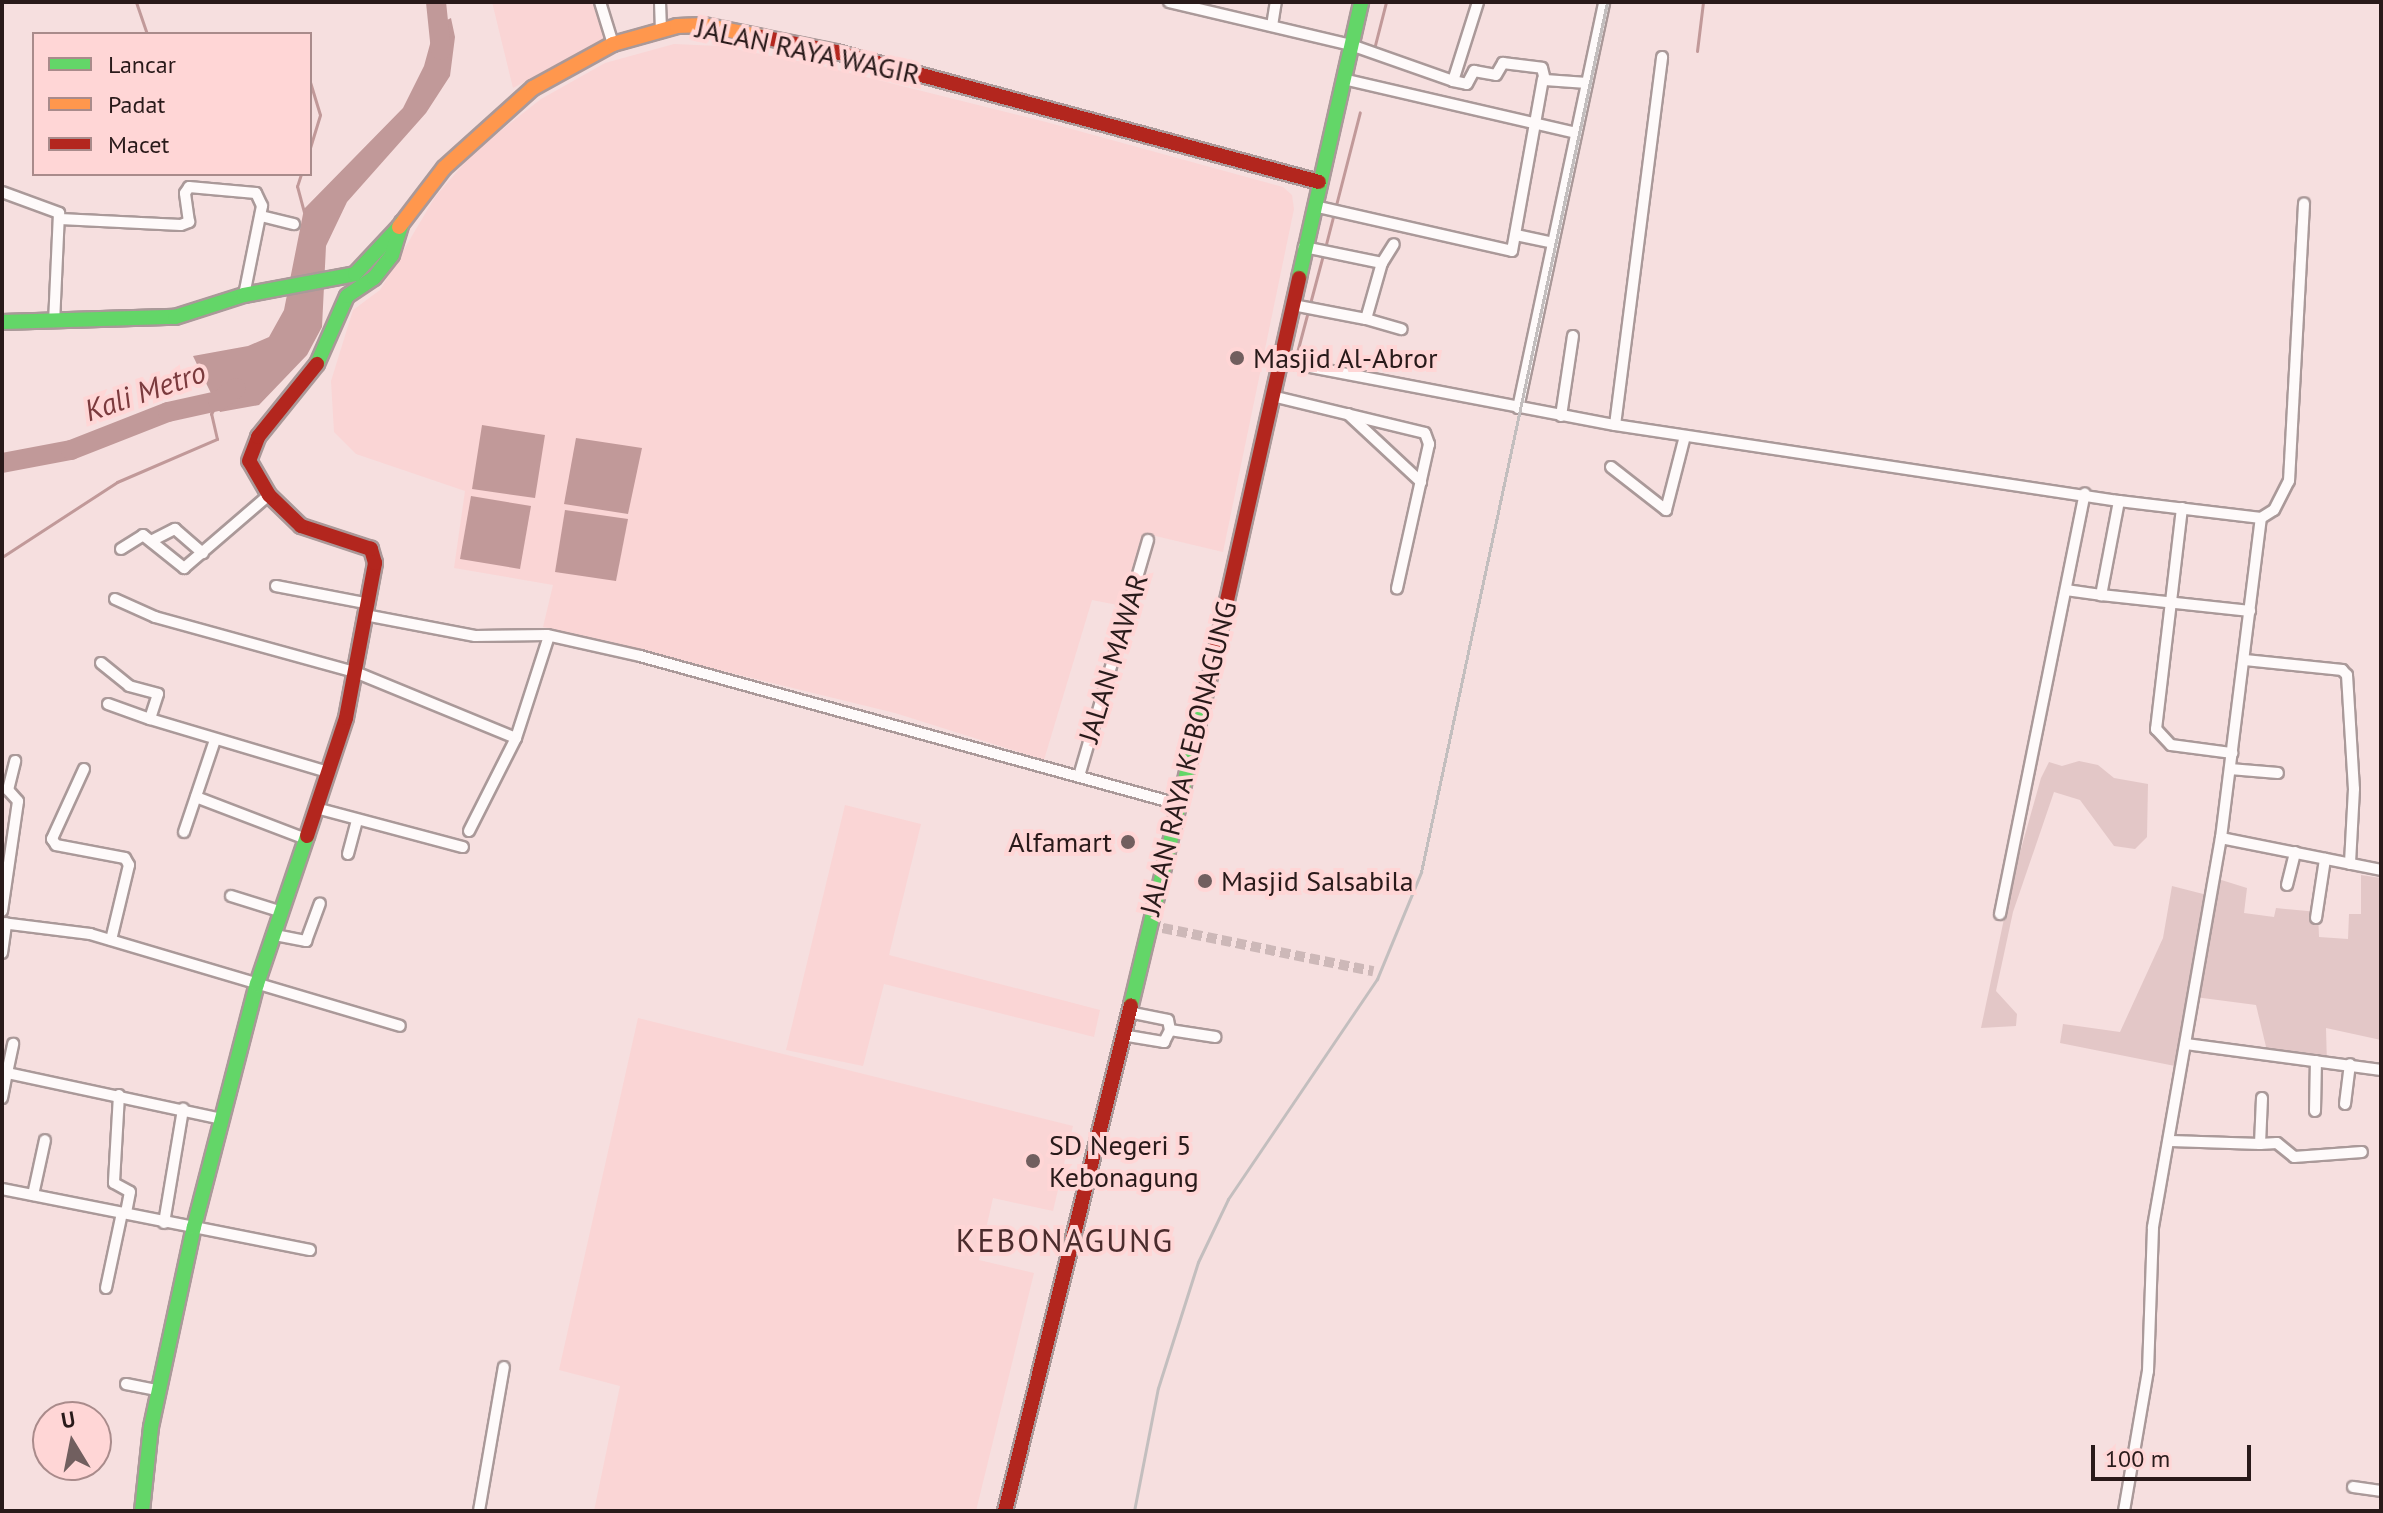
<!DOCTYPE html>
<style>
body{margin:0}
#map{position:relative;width:2383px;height:1513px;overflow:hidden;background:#f6dfdf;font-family:"PT Sans",sans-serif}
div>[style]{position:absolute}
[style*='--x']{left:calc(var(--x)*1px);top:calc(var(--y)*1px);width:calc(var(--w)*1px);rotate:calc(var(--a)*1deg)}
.built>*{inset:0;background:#fad5d5}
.green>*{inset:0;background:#e3c7c7}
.water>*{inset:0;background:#c19999}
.stream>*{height:3px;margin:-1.5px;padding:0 1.5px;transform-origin:1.5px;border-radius:1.5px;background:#c19999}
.river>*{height:20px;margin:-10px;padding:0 10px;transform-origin:10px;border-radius:10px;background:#c19999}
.street-tunnel>*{height:10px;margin-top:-5px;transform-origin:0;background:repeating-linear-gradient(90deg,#cdb8b8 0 10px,transparent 0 15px)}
.roads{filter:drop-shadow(2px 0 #a99) drop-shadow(-2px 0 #a99) drop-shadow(0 2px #a99) drop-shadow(0 -2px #a99)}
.street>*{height:10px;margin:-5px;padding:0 5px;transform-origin:5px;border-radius:5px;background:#fefafa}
.fast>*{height:14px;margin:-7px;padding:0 7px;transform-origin:7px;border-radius:7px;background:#63d668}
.slow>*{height:14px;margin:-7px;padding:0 7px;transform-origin:7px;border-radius:7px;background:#ff974d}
.jam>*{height:14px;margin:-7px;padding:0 7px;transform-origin:7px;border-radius:7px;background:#b3261e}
.rail>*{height:3px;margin:-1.5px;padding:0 1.5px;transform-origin:1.5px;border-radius:1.5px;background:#c3bebe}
.dots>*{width:22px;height:22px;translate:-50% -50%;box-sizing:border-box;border:4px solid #ffd6d6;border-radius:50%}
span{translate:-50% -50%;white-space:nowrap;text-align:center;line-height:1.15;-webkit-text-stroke:8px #ffd6d6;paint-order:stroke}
.street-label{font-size:28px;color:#291a1a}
.poi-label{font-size:28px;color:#291a1a}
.left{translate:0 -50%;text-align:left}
.right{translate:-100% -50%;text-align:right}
.water-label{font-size:30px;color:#7b3a3d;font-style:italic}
.quarter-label{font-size:32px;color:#4b2c2d;letter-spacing:2px}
.frame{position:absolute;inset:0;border:4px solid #291a1a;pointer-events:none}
.legend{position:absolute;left:32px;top:32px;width:280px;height:144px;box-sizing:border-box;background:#ffd6d6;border:2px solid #a98b8b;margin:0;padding:10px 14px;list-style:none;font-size:24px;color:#291a1a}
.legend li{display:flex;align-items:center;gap:16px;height:40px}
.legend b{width:40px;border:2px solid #a98b8b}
.north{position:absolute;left:32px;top:1401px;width:80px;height:80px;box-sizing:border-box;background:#ffd6d6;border:2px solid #a98b8b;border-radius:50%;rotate:350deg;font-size:22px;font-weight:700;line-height:32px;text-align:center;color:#291a1a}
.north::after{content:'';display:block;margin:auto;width:28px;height:36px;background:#715f5f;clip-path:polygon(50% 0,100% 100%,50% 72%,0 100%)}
.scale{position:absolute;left:2091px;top:1445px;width:160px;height:36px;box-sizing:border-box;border:4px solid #291a1a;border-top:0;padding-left:10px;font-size:24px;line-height:28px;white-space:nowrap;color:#291a1a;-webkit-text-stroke:6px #ffd6d6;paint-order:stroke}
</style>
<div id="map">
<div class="built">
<i style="clip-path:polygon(492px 2px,597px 2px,608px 37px,513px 88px)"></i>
<i style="clip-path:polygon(674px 44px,719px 46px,814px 64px,1046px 122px,1283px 187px,1292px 195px,1294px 209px,1223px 552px,1147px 534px,1128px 607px,1092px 600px,1044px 760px,895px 713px,543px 627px,553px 585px,454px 568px,465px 491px,356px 454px,334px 432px,331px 381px,353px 310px,380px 290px,435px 197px,475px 151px,541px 99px,605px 63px)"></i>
<i style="clip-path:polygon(845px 805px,921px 824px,889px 955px,1100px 1010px,1094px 1037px,884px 984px,863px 1066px,786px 1050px)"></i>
<i style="clip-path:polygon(638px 1018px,1073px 1126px,1053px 1211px,993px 1198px,979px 1260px,1034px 1273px,976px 1511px,594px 1511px,620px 1386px,559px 1370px)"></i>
</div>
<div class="green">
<i style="clip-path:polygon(2079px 761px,2098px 765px,2114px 778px,2148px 784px,2147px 837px,2135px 849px,2114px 846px,2080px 800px,2054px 792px,2013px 912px,1996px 991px,2017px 1014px,2016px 1026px,1981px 1028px,2012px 881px,2041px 778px,2049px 762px,2062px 766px)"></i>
<i style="clip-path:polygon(2361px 875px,2381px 878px,2381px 1040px,2326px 1028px,2327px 1065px,2268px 1055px,2256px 1005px,2195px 997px,2185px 1068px,2060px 1043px,2063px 1024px,2120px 1032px,2163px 938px,2172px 886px,2211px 896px,2215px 878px,2247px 888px,2244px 913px,2274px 917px,2276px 908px,2318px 912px,2319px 937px,2348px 939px,2349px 914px,2361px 914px)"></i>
</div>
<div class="water">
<i style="clip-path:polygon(451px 18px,455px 37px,450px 76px,426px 113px,347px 202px,326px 246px,322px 327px,307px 355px,259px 405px,220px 412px,193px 356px,248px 346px,269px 337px,284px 310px,304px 209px,403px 108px,424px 66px,435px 26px)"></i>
<i style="clip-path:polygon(482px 425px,545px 435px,535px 498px,472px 489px)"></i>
<i style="clip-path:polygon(576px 438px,642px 448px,628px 514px,564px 504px)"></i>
<i style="clip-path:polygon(471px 496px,531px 506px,520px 569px,460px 559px)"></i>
<i style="clip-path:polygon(565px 510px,628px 519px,616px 581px,555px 572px)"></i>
</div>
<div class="stream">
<i style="--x:136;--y:2;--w:34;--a:71"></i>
<i style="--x:1374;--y:49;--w:49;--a:-75.7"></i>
<i style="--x:1697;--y:51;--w:49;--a:-83"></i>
<i style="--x:310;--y:82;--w:34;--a:73"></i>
<i style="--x:320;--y:115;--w:34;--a:107"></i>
<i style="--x:301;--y:174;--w:13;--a:108"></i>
<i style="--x:297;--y:186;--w:27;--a:75"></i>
<i style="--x:1325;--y:248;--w:140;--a:-75.6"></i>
<i style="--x:1295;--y:360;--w:109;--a:-75.1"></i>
<i style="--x:2;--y:557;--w:137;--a:-33.1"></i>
<i style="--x:117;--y:482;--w:109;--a:-23.3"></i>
<i style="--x:217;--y:439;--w:26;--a:-103"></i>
<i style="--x:211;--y:414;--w:15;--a:-62"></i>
</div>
<div class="river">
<i style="--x:436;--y:2;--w:48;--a:84.1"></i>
<i style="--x:2;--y:463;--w:70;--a:-10.7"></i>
<i style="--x:71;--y:450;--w:104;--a:-21.4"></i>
<i style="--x:168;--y:412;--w:51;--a:-12.4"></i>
<i style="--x:218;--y:401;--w:22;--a:-36"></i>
</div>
<div class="street-tunnel">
<i style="--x:1148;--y:925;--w:230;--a:11.6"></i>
</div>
<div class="roads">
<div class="street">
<i style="--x:600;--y:2;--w:44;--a:72.8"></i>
<i style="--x:660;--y:2;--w:26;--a:88"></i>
<i style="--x:1169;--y:2;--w:187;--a:13.3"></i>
<i style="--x:1351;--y:45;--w:108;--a:19.4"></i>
<i style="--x:1453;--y:81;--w:83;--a:-72.4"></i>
<i style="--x:1272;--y:26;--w:24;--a:-81"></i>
<i style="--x:1343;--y:79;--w:239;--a:13"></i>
<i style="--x:1453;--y:81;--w:14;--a:12"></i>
<i style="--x:1467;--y:84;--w:15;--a:-62"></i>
<i style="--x:1474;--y:71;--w:22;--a:10"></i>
<i style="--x:1496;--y:75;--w:14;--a:-60"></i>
<i style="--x:1503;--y:63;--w:39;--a:7"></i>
<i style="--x:1542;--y:68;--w:12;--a:76"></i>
<i style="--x:1545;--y:80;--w:42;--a:4.1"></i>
<i style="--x:2;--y:192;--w:61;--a:20.2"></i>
<i style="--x:59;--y:213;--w:109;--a:92.6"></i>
<i style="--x:1314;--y:206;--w:203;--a:12.8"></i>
<i style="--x:1512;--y:251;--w:175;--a:-79.8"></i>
<i style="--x:261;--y:216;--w:34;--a:14"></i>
<i style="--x:60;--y:219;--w:121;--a:2.8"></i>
<i style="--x:181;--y:225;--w:9;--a:-21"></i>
<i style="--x:189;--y:222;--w:29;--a:-98"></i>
<i style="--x:185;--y:193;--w:7;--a:-56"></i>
<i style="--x:189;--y:187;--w:67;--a:5.1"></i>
<i style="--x:256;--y:193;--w:14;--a:65"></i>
<i style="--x:262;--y:206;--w:91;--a:101.4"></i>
<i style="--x:1516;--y:235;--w:38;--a:12"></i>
<i style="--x:1382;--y:263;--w:22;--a:-58"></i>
<i style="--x:1293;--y:305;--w:74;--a:10.9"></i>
<i style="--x:1366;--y:319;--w:58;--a:-74.1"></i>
<i style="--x:1382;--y:263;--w:80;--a:-168.4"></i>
<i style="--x:1366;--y:319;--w:37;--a:16"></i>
<i style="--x:1279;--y:361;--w:342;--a:10.8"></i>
<i style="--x:1615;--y:425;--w:510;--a:8.58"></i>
<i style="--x:2119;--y:501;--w:143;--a:6.8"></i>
<i style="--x:2261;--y:518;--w:15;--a:-32"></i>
<i style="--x:2274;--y:510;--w:33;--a:-63"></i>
<i style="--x:2289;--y:481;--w:278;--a:-86.9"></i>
<i style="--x:1272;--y:396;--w:157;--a:13.6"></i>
<i style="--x:1425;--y:433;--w:12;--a:70"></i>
<i style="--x:1429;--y:444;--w:148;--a:102.5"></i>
<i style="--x:1518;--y:408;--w:415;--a:-78"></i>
<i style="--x:1348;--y:414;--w:100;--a:43"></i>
<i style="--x:1561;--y:416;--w:81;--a:-81.5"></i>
<i style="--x:1615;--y:425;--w:371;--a:-82.7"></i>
<i style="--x:1611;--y:467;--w:70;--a:38"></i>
<i style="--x:1666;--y:510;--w:76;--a:-75.6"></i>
<i style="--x:2119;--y:501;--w:96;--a:100.8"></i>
<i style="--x:2101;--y:595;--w:150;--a:6.1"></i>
<i style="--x:2182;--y:508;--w:223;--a:96.7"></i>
<i style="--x:2156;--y:729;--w:22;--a:47"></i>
<i style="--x:2171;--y:745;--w:62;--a:7.5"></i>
<i style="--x:151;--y:541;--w:27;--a:-27"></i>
<i style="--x:175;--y:529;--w:37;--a:41"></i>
<i style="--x:121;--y:549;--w:26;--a:-32"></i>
<i style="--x:143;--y:535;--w:53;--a:38.8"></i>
<i style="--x:184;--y:568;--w:112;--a:-40.7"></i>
<i style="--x:276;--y:586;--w:91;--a:10.8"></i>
<i style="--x:2066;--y:590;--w:35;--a:8"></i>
<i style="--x:115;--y:599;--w:44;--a:24.2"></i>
<i style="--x:155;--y:617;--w:207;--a:15.4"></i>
<i style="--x:355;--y:672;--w:174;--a:22.3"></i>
<i style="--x:365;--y:615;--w:112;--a:10.8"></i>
<i style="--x:475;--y:636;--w:72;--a:-0.8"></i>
<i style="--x:547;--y:635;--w:95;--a:12.7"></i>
<i style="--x:640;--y:656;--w:558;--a:15.38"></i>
<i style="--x:2245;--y:660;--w:98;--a:5.9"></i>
<i style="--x:2342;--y:670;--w:7;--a:45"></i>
<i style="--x:2347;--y:675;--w:114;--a:86.5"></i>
<i style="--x:2354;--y:789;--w:75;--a:93.1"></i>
<i style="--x:101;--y:663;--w:36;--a:39"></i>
<i style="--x:129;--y:686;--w:30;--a:15"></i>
<i style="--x:158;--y:694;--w:26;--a:108"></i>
<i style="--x:150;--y:719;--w:186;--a:16.6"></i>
<i style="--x:108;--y:704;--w:45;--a:19.7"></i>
<i style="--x:84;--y:769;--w:77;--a:114.6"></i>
<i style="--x:52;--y:839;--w:7;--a:56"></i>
<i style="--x:56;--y:845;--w:70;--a:10.7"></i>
<i style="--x:125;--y:858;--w:8;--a:60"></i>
<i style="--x:129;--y:865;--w:77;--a:103.5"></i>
<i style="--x:2230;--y:769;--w:48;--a:4.8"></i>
<i style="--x:1079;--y:776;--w:246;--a:-73.7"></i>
<i style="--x:196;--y:797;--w:118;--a:20.9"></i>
<i style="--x:316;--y:808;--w:152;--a:14.9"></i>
<i style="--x:469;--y:831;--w:104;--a:-63.2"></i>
<i style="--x:516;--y:738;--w:107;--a:-72.1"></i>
<i style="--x:184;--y:832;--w:97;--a:-71.4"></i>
<i style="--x:2221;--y:838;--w:163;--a:11.3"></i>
<i style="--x:348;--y:854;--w:34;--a:-75"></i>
<i style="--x:2287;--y:885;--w:34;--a:-76"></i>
<i style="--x:231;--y:896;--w:53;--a:17.4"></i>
<i style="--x:2;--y:911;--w:111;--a:-81.7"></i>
<i style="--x:18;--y:801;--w:15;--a:-132"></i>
<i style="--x:8;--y:790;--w:30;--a:-76"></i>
<i style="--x:2000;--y:914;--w:429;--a:-78.6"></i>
<i style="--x:2316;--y:918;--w:60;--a:-81.3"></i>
<i style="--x:2;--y:923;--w:89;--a:7.1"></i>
<i style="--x:90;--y:934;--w:323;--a:16.5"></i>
<i style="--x:275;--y:935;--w:32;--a:11"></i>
<i style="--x:306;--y:941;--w:40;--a:-69.8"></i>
<i style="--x:2;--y:953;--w:30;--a:-82"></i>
<i style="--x:1170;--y:1030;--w:46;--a:8.8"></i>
<i style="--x:1122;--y:1035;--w:43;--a:9.5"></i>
<i style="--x:1164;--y:1042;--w:13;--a:-63"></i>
<i style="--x:1170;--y:1030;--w:10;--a:-101"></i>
<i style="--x:1168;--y:1020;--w:41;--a:-168.7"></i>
<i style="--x:2186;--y:1044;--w:197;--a:7.6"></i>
<i style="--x:7;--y:1073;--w:30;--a:-78"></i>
<i style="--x:119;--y:1095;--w:88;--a:93.3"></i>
<i style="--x:114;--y:1183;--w:18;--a:29"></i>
<i style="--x:130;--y:1192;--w:21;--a:101"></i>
<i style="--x:2;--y:1098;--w:25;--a:-79"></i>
<i style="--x:7;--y:1073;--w:219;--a:12.1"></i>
<i style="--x:2345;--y:1104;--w:40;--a:-82.9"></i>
<i style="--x:2315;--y:1111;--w:50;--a:-88.9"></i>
<i style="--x:2171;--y:1141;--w:89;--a:1.9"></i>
<i style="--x:2260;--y:1144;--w:46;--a:-87.5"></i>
<i style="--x:2260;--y:1144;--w:17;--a:-3"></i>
<i style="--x:2277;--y:1143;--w:22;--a:39"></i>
<i style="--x:2294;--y:1157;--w:68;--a:-4.2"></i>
<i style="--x:2;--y:1189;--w:314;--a:11.2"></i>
<i style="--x:33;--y:1195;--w:56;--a:-77.7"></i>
<i style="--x:164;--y:1223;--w:116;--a:-80.5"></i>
<i style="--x:106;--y:1288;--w:77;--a:-78"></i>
<i style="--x:126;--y:1384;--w:33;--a:11"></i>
<i style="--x:2353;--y:1487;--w:28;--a:8"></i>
<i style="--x:479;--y:1511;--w:146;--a:-80.2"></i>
<i style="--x:2124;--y:1511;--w:142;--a:-80.3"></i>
<i style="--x:2148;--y:1371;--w:144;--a:-88"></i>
<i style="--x:2153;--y:1227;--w:395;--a:-80.1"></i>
<i style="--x:2221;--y:838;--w:322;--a:-82.9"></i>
</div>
<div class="fast">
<i style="--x:1299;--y:278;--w:283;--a:-77.3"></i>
<i style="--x:2;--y:322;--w:173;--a:-1.7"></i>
<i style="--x:175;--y:317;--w:72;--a:-17.7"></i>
<i style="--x:244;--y:295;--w:113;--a:-10.7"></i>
<i style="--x:355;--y:274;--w:64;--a:-46.9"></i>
<i style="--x:317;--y:364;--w:74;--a:-66.2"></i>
<i style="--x:347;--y:296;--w:32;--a:-34"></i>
<i style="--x:374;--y:278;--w:29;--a:-52"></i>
<i style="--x:392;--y:255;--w:34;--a:-73"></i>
<i style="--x:1131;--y:1005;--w:333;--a:-76.5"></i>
<i style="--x:142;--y:1511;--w:84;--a:-83.9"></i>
<i style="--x:151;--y:1427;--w:205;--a:-77.9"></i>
<i style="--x:194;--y:1227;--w:251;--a:-75.5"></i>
<i style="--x:257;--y:984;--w:156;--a:-71.3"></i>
</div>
<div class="slow">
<i style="--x:399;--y:227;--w:74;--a:-52.7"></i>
<i style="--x:444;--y:168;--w:120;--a:-42"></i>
<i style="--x:533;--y:88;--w:91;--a:-28.8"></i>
<i style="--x:613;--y:44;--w:66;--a:-15.7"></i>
<i style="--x:677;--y:26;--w:27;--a:-2"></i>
<i style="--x:704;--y:25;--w:59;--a:11.7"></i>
</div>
<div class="jam">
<i style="--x:762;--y:37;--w:76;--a:11.5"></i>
<i style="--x:836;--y:52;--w:500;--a:15.06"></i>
<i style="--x:1209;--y:681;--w:413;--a:-77.4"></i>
<i style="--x:307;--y:836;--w:124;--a:-71.7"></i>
<i style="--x:346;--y:718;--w:158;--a:-79.4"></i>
<i style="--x:375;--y:563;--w:15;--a:-106"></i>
<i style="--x:371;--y:549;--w:74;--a:-161.8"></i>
<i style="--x:301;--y:526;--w:45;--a:-135.9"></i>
<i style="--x:269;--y:495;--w:39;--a:-120"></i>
<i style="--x:249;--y:461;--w:26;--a:-69"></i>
<i style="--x:258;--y:437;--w:94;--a:-51.1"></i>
<i style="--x:1005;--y:1511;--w:521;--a:-76.02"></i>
</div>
</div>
<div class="rail">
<i style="--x:1134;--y:1511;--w:125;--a:-79"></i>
<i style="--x:1158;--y:1388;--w:132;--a:-72.4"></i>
<i style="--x:1198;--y:1262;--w:70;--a:-64.5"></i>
<i style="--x:1228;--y:1199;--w:266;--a:-55.9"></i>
<i style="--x:1377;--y:979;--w:116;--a:-67.6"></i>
<i style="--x:1421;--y:872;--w:890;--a:-77.93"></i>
</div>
<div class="dots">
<i style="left:1237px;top:358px;background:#715f5f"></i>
<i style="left:1128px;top:842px;background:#715f5f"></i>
<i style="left:1205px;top:881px;background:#715f5f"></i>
<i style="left:1033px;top:1161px;background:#715f5f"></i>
</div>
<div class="street-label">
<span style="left:808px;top:51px;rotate:12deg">JALAN RAYA WAGIR</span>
<span style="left:1113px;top:658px;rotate:-73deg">JALAN MAWAR</span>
<span style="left:1188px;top:758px;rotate:-76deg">JALAN RAYA KEBONAGUNG</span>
</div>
<div class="poi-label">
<span class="left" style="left:1253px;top:358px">Masjid Al-Abror</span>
<span class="right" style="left:1112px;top:842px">Alfamart</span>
<span class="left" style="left:1221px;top:881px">Masjid Salsabila</span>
<span class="left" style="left:1049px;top:1161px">SD Negeri 5<br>Kebonagung</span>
</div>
<div class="water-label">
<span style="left:145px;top:391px;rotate:-19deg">Kali Metro</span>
</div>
<div class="quarter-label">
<span style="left:1065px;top:1240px">KEBONAGUNG</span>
</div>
<div class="frame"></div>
<ul class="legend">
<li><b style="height:10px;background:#63d668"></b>Lancar</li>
<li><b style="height:10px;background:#ff974d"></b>Padat</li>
<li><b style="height:10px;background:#b3261e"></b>Macet</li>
</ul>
<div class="north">U</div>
<div class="scale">100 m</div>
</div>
